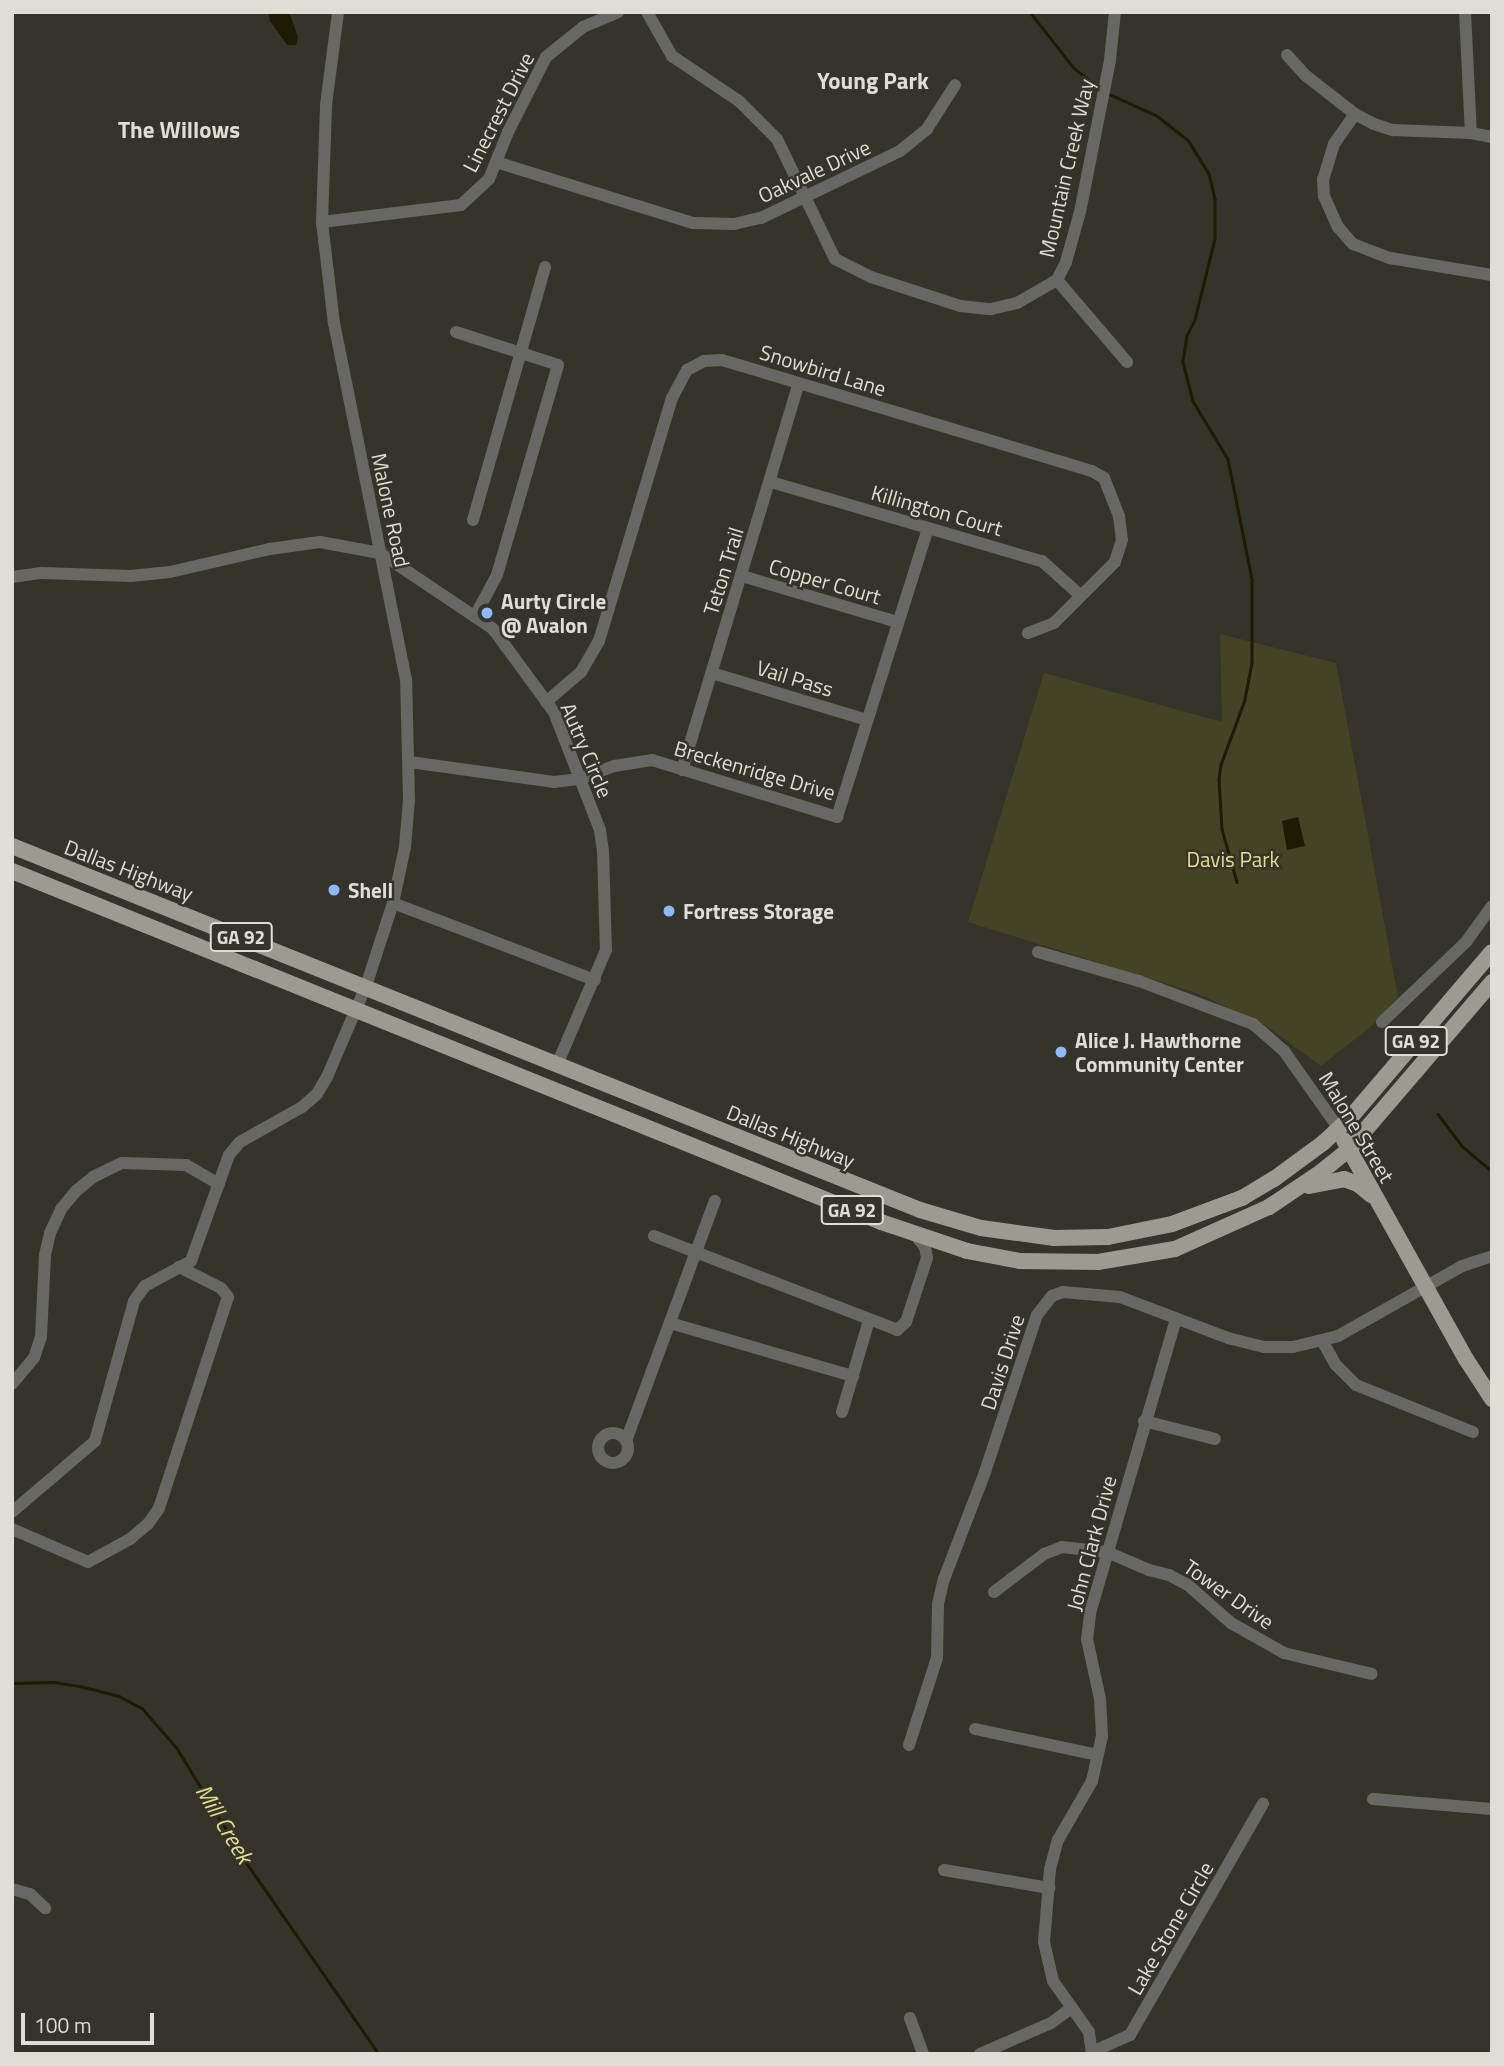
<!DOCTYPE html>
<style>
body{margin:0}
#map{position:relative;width:1504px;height:2066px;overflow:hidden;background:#35342a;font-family:"Titillium Web",sans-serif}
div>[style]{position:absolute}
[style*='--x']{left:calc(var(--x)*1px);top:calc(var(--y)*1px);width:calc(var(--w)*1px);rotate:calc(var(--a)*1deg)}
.green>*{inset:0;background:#454326}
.water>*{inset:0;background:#1d1b01}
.stream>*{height:2.5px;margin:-1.25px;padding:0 1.25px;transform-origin:1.25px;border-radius:1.25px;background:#1d1b01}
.minor>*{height:12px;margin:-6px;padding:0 6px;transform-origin:6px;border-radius:6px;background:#686863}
.minor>.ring{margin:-6px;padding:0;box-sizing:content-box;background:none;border:12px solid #686863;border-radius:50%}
.major>*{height:16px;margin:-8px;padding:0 8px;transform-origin:8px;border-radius:8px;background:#9b9b90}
.dots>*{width:19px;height:19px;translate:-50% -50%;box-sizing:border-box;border:4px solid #35342a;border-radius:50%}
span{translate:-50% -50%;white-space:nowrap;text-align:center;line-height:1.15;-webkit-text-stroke:5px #35342a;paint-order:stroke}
.shield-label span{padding:2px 5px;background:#35342a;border:2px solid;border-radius:5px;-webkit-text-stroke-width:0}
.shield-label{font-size:19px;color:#deded7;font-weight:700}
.street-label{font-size:21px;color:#deded7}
.poi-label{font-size:21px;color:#deded7;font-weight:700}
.left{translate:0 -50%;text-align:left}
.park-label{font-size:21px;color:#e5de8d}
.neighbourhood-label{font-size:23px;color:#deded7;font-weight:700}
.water-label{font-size:23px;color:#e9e291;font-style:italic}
.frame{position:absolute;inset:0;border:14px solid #deded7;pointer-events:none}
.scale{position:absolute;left:21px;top:2013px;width:133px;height:32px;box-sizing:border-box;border:4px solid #deded7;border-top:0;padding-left:9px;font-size:21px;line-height:24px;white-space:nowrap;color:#deded7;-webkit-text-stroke:5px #35342a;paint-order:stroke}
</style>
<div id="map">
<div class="green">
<i style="clip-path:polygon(1220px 634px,1336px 663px,1398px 997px,1374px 1024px,1321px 1066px,1268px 1027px,1197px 993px,968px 922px,1044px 673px,1222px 722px)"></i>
</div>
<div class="water">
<i style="clip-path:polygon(268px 12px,289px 12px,298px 37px,296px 45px,287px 45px,270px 21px)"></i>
<i style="clip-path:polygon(1298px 817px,1305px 846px,1287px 850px,1282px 821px)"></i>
</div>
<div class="stream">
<i style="--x:1030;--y:12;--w:71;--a:51.8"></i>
<i style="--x:1074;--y:68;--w:33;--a:39"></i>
<i style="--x:1109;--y:94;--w:51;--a:24.1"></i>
<i style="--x:1156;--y:115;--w:41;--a:38"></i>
<i style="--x:1188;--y:140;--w:39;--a:58"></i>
<i style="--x:1209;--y:173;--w:27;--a:77"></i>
<i style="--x:1215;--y:199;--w:40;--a:90"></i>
<i style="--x:1215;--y:239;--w:83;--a:103.9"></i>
<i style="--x:1195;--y:320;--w:18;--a:117"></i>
<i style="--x:1187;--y:336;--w:26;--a:99"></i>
<i style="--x:1183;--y:362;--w:40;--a:75.6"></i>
<i style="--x:1193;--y:401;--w:68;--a:58.9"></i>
<i style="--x:1228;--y:459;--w:122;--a:78.7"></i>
<i style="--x:1252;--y:579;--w:84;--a:90"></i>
<i style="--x:1252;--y:663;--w:38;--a:101"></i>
<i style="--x:1245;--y:700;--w:69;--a:110.3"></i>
<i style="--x:1221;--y:765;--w:14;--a:98"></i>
<i style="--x:1219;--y:779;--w:50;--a:86.6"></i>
<i style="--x:1222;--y:829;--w:55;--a:74.2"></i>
<i style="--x:1438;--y:1114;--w:40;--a:53"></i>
<i style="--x:1462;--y:1146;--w:39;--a:40"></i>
<i style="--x:12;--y:1683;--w:42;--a:-1.4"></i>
<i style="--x:54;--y:1682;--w:26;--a:9"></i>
<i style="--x:80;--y:1686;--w:40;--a:14.4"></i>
<i style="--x:119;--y:1696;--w:26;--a:28"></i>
<i style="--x:142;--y:1708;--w:53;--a:48.8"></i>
<i style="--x:177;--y:1748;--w:133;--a:58.8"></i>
<i style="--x:246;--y:1862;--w:234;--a:55.3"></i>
</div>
<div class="minor">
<i style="--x:647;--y:12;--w:51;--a:60.4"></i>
<i style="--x:672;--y:56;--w:81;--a:33.9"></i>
<i style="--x:739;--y:101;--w:54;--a:45"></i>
<i style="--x:777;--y:139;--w:133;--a:64.2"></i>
<i style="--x:835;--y:259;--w:40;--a:26.6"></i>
<i style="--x:871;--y:277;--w:94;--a:18"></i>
<i style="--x:960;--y:306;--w:31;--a:6"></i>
<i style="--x:991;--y:309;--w:27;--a:-13"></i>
<i style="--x:1017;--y:303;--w:46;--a:-29.9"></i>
<i style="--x:1057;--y:280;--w:20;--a:-63"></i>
<i style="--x:1066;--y:262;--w:52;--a:-74.4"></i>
<i style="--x:1080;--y:212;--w:155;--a:-78.8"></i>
<i style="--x:1110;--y:60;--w:48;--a:-84.1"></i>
<i style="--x:1465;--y:12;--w:121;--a:87.2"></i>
<i style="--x:1287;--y:55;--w:27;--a:48"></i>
<i style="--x:1305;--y:75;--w:63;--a:38"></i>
<i style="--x:1355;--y:114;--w:21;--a:28"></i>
<i style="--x:1374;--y:124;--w:20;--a:18"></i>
<i style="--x:1393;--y:130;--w:78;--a:2.2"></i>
<i style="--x:1471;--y:133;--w:21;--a:11"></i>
<i style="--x:1355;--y:114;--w:37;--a:125"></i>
<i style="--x:1334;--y:144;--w:37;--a:107"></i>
<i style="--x:1323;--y:179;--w:17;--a:87"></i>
<i style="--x:1324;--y:196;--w:34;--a:66"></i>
<i style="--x:1338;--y:227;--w:23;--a:49"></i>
<i style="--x:1353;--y:244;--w:40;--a:21"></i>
<i style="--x:1390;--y:258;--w:103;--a:9.5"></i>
<i style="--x:496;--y:162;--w:206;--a:17.2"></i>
<i style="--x:693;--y:223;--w:41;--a:1.4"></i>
<i style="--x:734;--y:224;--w:28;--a:-13"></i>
<i style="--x:761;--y:218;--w:154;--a:-25.7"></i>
<i style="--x:900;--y:151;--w:35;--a:-39"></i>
<i style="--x:927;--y:129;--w:52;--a:-57.5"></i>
<i style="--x:322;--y:222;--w:140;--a:-7"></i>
<i style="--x:461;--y:205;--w:38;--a:-43"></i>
<i style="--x:489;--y:179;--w:51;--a:-68"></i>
<i style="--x:508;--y:132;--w:84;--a:-63.1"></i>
<i style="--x:546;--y:57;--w:48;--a:-39"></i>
<i style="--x:583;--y:27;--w:38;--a:-23"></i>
<i style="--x:1057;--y:280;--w:108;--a:49.5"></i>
<i style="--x:456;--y:332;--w:107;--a:17.9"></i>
<i style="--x:558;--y:365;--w:219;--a:106.2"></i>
<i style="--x:497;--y:575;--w:47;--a:118.2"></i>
<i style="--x:771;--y:482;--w:282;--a:16.3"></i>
<i style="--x:1042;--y:561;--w:52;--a:41.9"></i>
<i style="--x:473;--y:520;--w:263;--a:-74.1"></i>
<i style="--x:742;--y:576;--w:162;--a:16.5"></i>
<i style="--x:12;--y:577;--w:30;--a:-8"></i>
<i style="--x:42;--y:573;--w:89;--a:1.9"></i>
<i style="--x:131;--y:576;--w:39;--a:-6"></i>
<i style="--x:170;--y:572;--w:103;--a:-13"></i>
<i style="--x:270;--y:549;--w:50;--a:-8"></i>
<i style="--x:320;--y:542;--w:61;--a:10.4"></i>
<i style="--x:380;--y:553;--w:136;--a:33.9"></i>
<i style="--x:493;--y:629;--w:103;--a:53.7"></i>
<i style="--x:554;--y:712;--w:127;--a:68.7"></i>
<i style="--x:600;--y:830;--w:21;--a:82"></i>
<i style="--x:603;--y:851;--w:99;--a:88.3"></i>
<i style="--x:606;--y:950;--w:125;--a:113.1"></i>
<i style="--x:712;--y:673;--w:162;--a:16.9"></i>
<i style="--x:546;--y:702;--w:46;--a:-40.6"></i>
<i style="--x:581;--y:672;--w:36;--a:-60"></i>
<i style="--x:599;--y:641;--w:254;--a:-73.3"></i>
<i style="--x:672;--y:398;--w:32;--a:-62"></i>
<i style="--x:687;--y:370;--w:19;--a:-28"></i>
<i style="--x:704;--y:361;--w:18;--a:-3"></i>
<i style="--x:722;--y:360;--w:386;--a:16.7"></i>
<i style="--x:1092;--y:471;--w:14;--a:30"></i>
<i style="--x:1104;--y:478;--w:41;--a:68.5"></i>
<i style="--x:1119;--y:516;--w:24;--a:83"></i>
<i style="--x:1122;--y:540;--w:23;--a:108"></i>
<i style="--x:1115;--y:562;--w:86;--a:135"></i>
<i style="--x:1054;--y:623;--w:28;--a:159"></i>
<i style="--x:410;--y:762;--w:145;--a:7.9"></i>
<i style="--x:554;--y:782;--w:26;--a:-7"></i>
<i style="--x:580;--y:779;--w:36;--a:-21"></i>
<i style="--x:614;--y:766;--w:38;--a:-9"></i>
<i style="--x:652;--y:760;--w:194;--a:17.1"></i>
<i style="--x:837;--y:817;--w:303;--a:-72.5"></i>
<i style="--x:682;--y:770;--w:404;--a:-73.2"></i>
<i style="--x:393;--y:903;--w:216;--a:20.9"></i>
<i style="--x:1038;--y:952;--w:105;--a:16"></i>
<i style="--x:1139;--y:981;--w:122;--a:20.7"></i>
<i style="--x:1253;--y:1024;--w:41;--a:41.1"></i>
<i style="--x:1284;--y:1051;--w:95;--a:54.8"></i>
<i style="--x:1382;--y:1022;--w:116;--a:-43.6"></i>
<i style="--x:1466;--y:942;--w:44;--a:-54.2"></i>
<i style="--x:654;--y:1236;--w:261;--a:21.1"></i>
<i style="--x:897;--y:1330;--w:12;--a:-42"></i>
<i style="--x:906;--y:1322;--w:67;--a:-71.8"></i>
<i style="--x:927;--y:1258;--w:11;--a:-100"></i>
<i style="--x:925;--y:1247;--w:17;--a:-130"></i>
<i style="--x:670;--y:1323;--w:191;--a:16.2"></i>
<i style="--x:1323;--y:1342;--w:26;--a:61"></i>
<i style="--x:1336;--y:1365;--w:28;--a:45"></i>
<i style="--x:1356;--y:1385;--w:126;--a:21.9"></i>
<i style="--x:12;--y:1384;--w:34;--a:-50"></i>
<i style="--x:34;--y:1358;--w:22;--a:-72"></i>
<i style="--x:41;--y:1337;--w:82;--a:-87.2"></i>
<i style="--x:45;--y:1255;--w:23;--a:-77"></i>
<i style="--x:50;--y:1233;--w:26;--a:-65"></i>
<i style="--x:61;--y:1209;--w:23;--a:-50"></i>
<i style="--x:76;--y:1191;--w:22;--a:-39"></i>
<i style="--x:93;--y:1177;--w:32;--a:-26"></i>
<i style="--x:122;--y:1163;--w:64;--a:1.8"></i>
<i style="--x:186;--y:1165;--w:38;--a:30"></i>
<i style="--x:842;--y:1412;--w:96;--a:-73.6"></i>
<i style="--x:1144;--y:1421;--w:73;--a:14.2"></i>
<i class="ring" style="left:598px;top:1433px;width:18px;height:18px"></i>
<i style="--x:626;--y:1441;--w:256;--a:-69.7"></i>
<i style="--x:12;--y:1512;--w:109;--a:-40.5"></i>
<i style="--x:95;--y:1441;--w:145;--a:-74.4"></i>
<i style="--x:134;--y:1301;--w:19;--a:-54"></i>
<i style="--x:145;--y:1286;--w:52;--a:-28.5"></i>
<i style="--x:191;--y:1261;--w:113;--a:-70.3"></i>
<i style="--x:229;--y:1155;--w:17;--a:-50"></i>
<i style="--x:240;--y:1142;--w:71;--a:-29.4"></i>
<i style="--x:302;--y:1107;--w:20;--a:-41"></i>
<i style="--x:317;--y:1094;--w:20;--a:-60"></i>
<i style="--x:327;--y:1077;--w:99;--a:-66.8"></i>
<i style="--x:366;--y:986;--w:87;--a:-72"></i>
<i style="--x:393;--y:903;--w:57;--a:-77.9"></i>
<i style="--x:405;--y:847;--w:48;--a:-85.2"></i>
<i style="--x:409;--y:799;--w:119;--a:-91.4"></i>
<i style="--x:406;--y:680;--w:363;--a:-101.4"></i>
<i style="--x:334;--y:324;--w:103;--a:-96.7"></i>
<i style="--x:322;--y:222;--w:117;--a:-88"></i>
<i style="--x:326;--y:105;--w:94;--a:-82.6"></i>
<i style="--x:12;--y:1529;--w:83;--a:23.5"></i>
<i style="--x:88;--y:1562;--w:48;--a:-28.7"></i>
<i style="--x:130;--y:1539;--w:23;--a:-40"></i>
<i style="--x:148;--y:1524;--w:19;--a:-55"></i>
<i style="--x:159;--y:1508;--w:222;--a:-71.9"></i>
<i style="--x:228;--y:1297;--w:11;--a:-128"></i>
<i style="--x:221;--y:1288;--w:47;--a:-153.4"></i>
<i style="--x:994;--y:1592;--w:63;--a:-37.2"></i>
<i style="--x:1044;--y:1554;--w:19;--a:-21"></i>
<i style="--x:1062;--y:1547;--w:45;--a:6.3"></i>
<i style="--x:1107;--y:1552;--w:46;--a:23.2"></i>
<i style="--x:1149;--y:1570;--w:21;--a:14"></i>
<i style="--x:1169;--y:1575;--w:21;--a:28"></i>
<i style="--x:1188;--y:1585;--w:57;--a:41.5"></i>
<i style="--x:1231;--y:1623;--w:61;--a:29.5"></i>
<i style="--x:1284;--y:1653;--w:90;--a:13.4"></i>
<i style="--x:975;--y:1729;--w:125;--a:12"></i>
<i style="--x:909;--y:1745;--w:91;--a:-72.2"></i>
<i style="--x:937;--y:1658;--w:54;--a:-88.9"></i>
<i style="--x:938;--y:1604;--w:26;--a:-77"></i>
<i style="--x:944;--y:1579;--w:115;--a:-69"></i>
<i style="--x:985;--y:1472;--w:165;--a:-71.7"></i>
<i style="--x:1037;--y:1315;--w:24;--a:-52"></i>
<i style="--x:1052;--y:1296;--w:12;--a:-20"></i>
<i style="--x:1063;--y:1292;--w:57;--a:5"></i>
<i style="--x:1120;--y:1297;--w:116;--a:20.8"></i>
<i style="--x:1228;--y:1338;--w:37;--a:14"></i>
<i style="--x:1264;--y:1347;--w:29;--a:0"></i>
<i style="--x:1293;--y:1347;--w:46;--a:-13.7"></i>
<i style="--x:1338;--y:1336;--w:142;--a:-29.4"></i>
<i style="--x:1462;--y:1266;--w:32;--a:-18"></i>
<i style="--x:1373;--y:1799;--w:119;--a:4.8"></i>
<i style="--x:944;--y:1870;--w:107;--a:9.7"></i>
<i style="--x:12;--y:1889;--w:19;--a:16"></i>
<i style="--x:30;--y:1894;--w:21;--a:43"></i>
<i style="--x:910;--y:2018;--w:38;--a:70"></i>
<i style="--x:1092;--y:2052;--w:42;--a:-24.1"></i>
<i style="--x:1130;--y:2035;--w:267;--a:-60.1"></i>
<i style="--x:980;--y:2054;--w:77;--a:-23.6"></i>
<i style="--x:1051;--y:2023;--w:26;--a:-36"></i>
<i style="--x:1092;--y:2054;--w:22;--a:-98"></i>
<i style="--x:1089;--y:2032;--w:62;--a:-125.2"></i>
<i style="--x:1053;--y:1981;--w:40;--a:-103"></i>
<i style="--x:1044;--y:1942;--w:73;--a:-85.3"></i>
<i style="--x:1050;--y:1869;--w:30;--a:-75"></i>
<i style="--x:1058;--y:1840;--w:68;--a:-60"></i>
<i style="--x:1092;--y:1781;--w:46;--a:-77.5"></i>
<i style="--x:1102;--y:1736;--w:37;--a:-93"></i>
<i style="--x:1100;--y:1699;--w:61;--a:-102.2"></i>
<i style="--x:1087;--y:1639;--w:26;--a:-83"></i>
<i style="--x:1090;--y:1613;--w:307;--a:-73.7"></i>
</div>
<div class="major">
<i style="--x:12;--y:846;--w:978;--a:21.84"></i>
<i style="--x:920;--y:1210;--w:64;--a:16.4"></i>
<i style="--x:981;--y:1228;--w:74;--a:7.8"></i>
<i style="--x:1054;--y:1238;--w:54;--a:-1.1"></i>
<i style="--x:1108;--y:1237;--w:65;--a:-11.5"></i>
<i style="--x:1172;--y:1224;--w:75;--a:-20.4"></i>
<i style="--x:1242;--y:1198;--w:37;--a:-31"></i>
<i style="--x:1274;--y:1179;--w:61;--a:-36.3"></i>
<i style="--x:1323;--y:1143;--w:37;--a:-43"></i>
<i style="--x:1350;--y:1118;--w:218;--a:-49.5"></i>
<i style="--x:12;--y:871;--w:937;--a:21.99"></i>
<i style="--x:881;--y:1222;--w:91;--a:18.6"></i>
<i style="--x:967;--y:1251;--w:54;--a:10.7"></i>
<i style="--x:1020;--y:1261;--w:78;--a:0.7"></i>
<i style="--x:1098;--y:1262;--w:78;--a:-9.6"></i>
<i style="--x:1175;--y:1249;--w:103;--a:-24.1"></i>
<i style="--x:1269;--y:1207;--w:63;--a:-33.9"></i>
<i style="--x:1321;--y:1172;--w:36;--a:-39"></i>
<i style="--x:1349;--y:1149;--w:220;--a:-49.4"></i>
<i style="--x:1344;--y:1140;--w:251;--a:60.9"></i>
<i style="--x:1466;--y:1359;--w:48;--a:57"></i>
<i style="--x:1309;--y:1186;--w:36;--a:-11"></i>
<i style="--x:1344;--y:1179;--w:15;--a:20"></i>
<i style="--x:1358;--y:1184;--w:17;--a:40"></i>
</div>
<div class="dots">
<i style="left:487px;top:613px;background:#90b8fd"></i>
<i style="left:334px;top:890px;background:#90b8fd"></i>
<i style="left:669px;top:911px;background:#90b8fd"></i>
<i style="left:1061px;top:1052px;background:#90b8fd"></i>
</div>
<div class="shield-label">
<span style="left:241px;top:937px">GA 92</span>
<span style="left:1416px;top:1041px">GA 92</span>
<span style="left:852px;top:1210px">GA 92</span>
</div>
<div class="street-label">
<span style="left:498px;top:112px;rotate:-63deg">Linecrest Drive</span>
<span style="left:1066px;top:168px;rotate:-77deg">Mountain Creek Way</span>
<span style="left:814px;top:171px;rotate:-25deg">Oakvale Drive</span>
<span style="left:823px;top:370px;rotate:17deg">Snowbird Lane</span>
<span style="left:391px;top:510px;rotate:78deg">Malone Road</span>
<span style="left:937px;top:510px;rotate:16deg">Killington Court</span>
<span style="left:723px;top:571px;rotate:-73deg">Teton Trail</span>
<span style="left:825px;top:581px;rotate:16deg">Copper Court</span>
<span style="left:795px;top:678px;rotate:17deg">Vail Pass</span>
<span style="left:587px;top:750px;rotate:67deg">Autry Circle</span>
<span style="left:755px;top:770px;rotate:16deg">Breckenridge Drive</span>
<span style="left:129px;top:870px;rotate:21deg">Dallas Highway</span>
<span style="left:1357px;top:1127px;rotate:59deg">Malone Street</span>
<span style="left:791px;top:1136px;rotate:22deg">Dallas Highway</span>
<span style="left:1002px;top:1362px;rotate:-72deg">Davis Drive</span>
<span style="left:1091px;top:1543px;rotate:-75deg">John Clark Drive</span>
<span style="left:1229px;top:1594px;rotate:35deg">Tower Drive</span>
<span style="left:1170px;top:1928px;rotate:-60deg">Lake Stone Circle</span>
</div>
<div class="poi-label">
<span class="left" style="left:501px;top:613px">Aurty Circle<br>@ Avalon</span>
<span class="left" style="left:348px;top:890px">Shell</span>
<span class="left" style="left:683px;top:911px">Fortress Storage</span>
<span class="left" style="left:1075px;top:1052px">Alice J. Hawthorne<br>Community Center</span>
</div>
<div class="park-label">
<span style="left:1233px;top:859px">Davis Park</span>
</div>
<div class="neighbourhood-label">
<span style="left:873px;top:81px">Young Park</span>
<span style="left:179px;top:130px">The Willows</span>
</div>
<div class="water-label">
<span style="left:224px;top:1824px;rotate:59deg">Mill Creek</span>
</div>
<div class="frame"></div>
<div class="scale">100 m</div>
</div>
